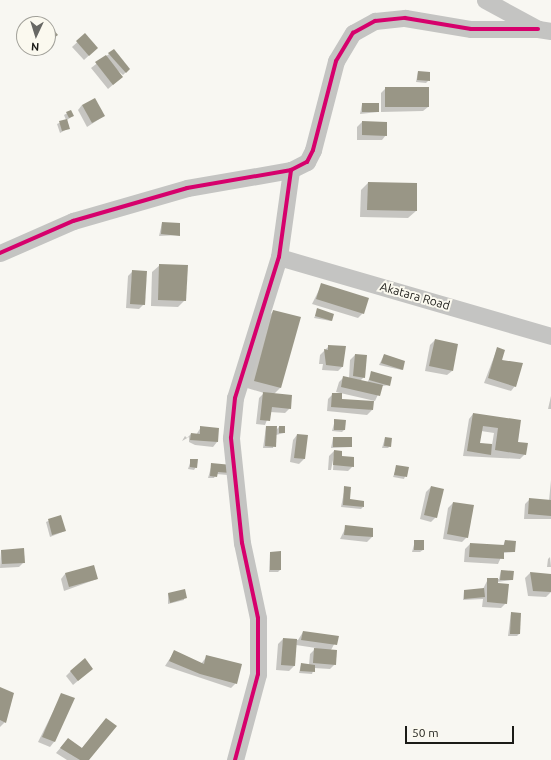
<!DOCTYPE html>
<style>
body{margin:0}
#map{position:relative;width:551px;height:760px;overflow:hidden;background:#f8f7f2;font-family:Ubuntu,sans-serif}
div>[style]{position:absolute}
[style*='--x']{left:calc(var(--x)*1px);top:calc(var(--y)*1px);width:calc(var(--w)*1px);rotate:calc(var(--a)*1deg)}
.shadow>*{inset:0;background:#0003}
.building>*{inset:0;background:#999686}
.minor>*{height:17px;margin:-8.5px;padding:0 8.5px;transform-origin:8.5px;border-radius:8.5px;background:#c4c4c2}
.cycleway>*{height:4px;margin:-2px;padding:0 2px;transform-origin:2px;border-radius:2px;background:#d6006c}
span{translate:-50% -50%;white-space:nowrap;text-align:center;line-height:1.15;-webkit-text-stroke:4px #fbf9ef;paint-order:stroke}
.street-label{font-size:12px;color:#1b1b17}
.north{position:absolute;left:16px;top:16px;width:40px;height:40px;box-sizing:border-box;background:#fbf9ef;border:1px solid #a1a099;border-radius:50%;rotate:184deg;font-size:11px;font-weight:700;line-height:16px;text-align:center;color:#1b1b17}
.north::after{content:'';display:block;margin:auto;width:14px;height:18px;background:#686864;clip-path:polygon(50% 0,100% 100%,50% 72%,0 100%)}
.scale{position:absolute;left:405px;top:726px;width:109px;height:18px;box-sizing:border-box;border:2px solid #1b1b17;border-top:0;padding-left:5px;font-size:12px;line-height:14px;white-space:nowrap;color:#1b1b17;-webkit-text-stroke:3px #fbf9ef;paint-order:stroke}
</style>
<div id="map">
<div class="shadow">
<i style="clip-path:polygon(85px 35px,97px 48px,84px 60px,72px 47px)"></i>
<i style="clip-path:polygon(109px 54px,129px 69px,123px 75px,116px 69px,122px 77px,108px 89px,91px 68px)"></i>
<i style="clip-path:polygon(418px 72px,429px 80px,426px 83px,416px 82px)"></i>
<i style="clip-path:polygon(386px 88px,428px 107px,423px 111px,381px 112px,381px 93px)"></i>
<i style="clip-path:polygon(362px 104px,378px 112px,360px 114px)"></i>
<i style="clip-path:polygon(82px 105px,104px 116px,87px 127px,78px 110px)"></i>
<i style="clip-path:polygon(71px 111px,73px 116px,67px 120px,69px 128px,60px 133px,57px 124px,66px 120px,64px 115px)"></i>
<i style="clip-path:polygon(362px 122px,386px 135px,382px 140px,357px 140px,357px 127px)"></i>
<i style="clip-path:polygon(368px 183px,416px 211px,408px 218px,360px 217px,361px 190px)"></i>
<i style="clip-path:polygon(162px 223px,179px 235px,159px 236px)"></i>
<i style="clip-path:polygon(160px 265px,185px 300px,178px 307px,151px 306px,152px 272px)"></i>
<i style="clip-path:polygon(133px 271px,144px 304px,139px 309px,126px 308px,128px 276px)"></i>
<i style="clip-path:polygon(322px 284px,363px 313px,358px 318px,312px 304px)"></i>
<i style="clip-path:polygon(318px 310px,333px 315px,331px 321px,314px 318px)"></i>
<i style="clip-path:polygon(274px 311px,280px 388px,273px 395px,290px 408px,285px 413px,270px 412px,265px 425px,256px 424px,259px 398px,264px 393px,247px 388px,266px 318px)"></i>
<i style="clip-path:polygon(435px 340px,452px 371px,447px 375px,425px 371px,430px 345px)"></i>
<i style="clip-path:polygon(329px 346px,343px 366px,338px 371px,322px 370px,323px 364px,319px 364px,320px 355px)"></i>
<i style="clip-path:polygon(497px 349px,515px 386px,511px 391px,484px 383px)"></i>
<i style="clip-path:polygon(355px 355px,364px 377px,360px 381px,367px 383px,372px 373px,389px 385px,382px 386px,375px 401px,336px 392px,339px 382px,344px 377px,349px 379px,350px 360px)"></i>
<i style="clip-path:polygon(384px 355px,404px 362px,402px 370px,379px 365px)"></i>
<i style="clip-path:polygon(333px 394px,341px 400px,372px 410px,367px 415px,327px 411px,328px 399px)"></i>
<i style="clip-path:polygon(551px 396px,551px 409px,548px 409px)"></i>
<i style="clip-path:polygon(evenodd,473px 414px,520px 421px,516px 443px,525px 454px,520px 459px,463px 456px,469px 419px,473px 414px,481px 431px,494px 433px,492px 445px,478px 443px,481px 431px)"></i>
<i style="clip-path:polygon(335px 420px,344px 430px,342px 432px,332px 431px)"></i>
<i style="clip-path:polygon(201px 427px,217px 442px,213px 447px,195px 445px,189px 442px,189px 437px,182px 441px,185px 436px,187px 438px,191px 434px,196px 435px)"></i>
<i style="clip-path:polygon(266px 427px,276px 430px,279px 427px,284px 433px,276px 435px,273px 448px,263px 448px)"></i>
<i style="clip-path:polygon(297px 435px,307px 436px,304px 459px,299px 464px,290px 462px,293px 440px)"></i>
<i style="clip-path:polygon(333px 438px,351px 447px,331px 448px)"></i>
<i style="clip-path:polygon(385px 438px,390px 446px,388px 448px,382px 448px)"></i>
<i style="clip-path:polygon(334px 451px,341px 452px,341px 457px,353px 466px,348px 471px,333px 470px,334px 455px,331px 470px,328px 470px,329px 456px)"></i>
<i style="clip-path:polygon(191px 460px,196px 467px,194px 470px,188px 469px)"></i>
<i style="clip-path:polygon(212px 464px,231px 466px,228px 475px,216px 474px,214px 478px,208px 478px)"></i>
<i style="clip-path:polygon(397px 466px,408px 468px,404px 479px,393px 477px)"></i>
<i style="clip-path:polygon(551px 480px,551px 519px,524px 519px,525px 504px,530px 499px,549px 501px)"></i>
<i style="clip-path:polygon(345px 487px,349px 500px,363px 507px,361px 509px,341px 507px)"></i>
<i style="clip-path:polygon(431px 487px,436px 517px,431px 522px,420px 519px,426px 492px)"></i>
<i style="clip-path:polygon(453px 503px,467px 537px,462px 542px,443px 539px,448px 508px)"></i>
<i style="clip-path:polygon(60px 516px,65px 531px,50px 537px,46px 522px)"></i>
<i style="clip-path:polygon(346px 527px,372px 529px,372px 537px,367px 542px,340px 539px)"></i>
<i style="clip-path:polygon(415px 541px,423px 550px,420px 552px,412px 552px)"></i>
<i style="clip-path:polygon(505px 541px,514px 552px,503px 553px,498px 564px,464px 562px,465px 549px,470px 544px,503px 546px)"></i>
<i style="clip-path:polygon(1px 551px,24px 562px,19px 567px,0 568px)"></i>
<i style="clip-path:polygon(270px 553px,280px 570px,278px 572px,269px 572px)"></i>
<i style="clip-path:polygon(550px 557px,551px 567px,547px 567px,548px 559px)"></i>
<i style="clip-path:polygon(501px 571px,512px 580px,497px 582px,506px 603px,501px 608px,482px 607px,483px 599px,463px 600px,464px 591px,483px 589px,488px 579px,499px 579px)"></i>
<i style="clip-path:polygon(530px 573px,551px 575px,551px 592px,546px 597px,528px 596px,525px 578px)"></i>
<i style="clip-path:polygon(65px 574px,97px 579px,64px 591px,61px 579px)"></i>
<i style="clip-path:polygon(184px 590px,184px 600px,168px 604px,168px 594px)"></i>
<i style="clip-path:polygon(511px 613px,519px 634px,517px 636px,508px 636px)"></i>
<i style="clip-path:polygon(303px 632px,338px 637px,331px 650px,335px 664px,330px 669px,314px 668px,312px 674px,299px 673px,301px 665px,309px 665px,310px 654px,316px 648px,296px 645px,294px 666px,289px 671px,276px 670px,278px 644px,283px 639px,298px 640px)"></i>
<i style="clip-path:polygon(174px 652px,201px 664px,207px 656px,236px 683px,231px 688px,165px 666px)"></i>
<i style="clip-path:polygon(71px 671px,87px 673px,73px 685px,66px 676px)"></i>
<i style="clip-path:polygon(0 689px,5px 722px,0 727px)"></i>
<i style="clip-path:polygon(62px 694px,54px 742px,50px 747px,38px 742px)"></i>
<i style="clip-path:polygon(106px 719px,88px 760px,67px 760px,56px 753px,68px 739px,81px 749px)"></i>
</div>
<div class="building">
<i style="clip-path:polygon(53px 29px,58px 35px,48px 42px,48px 33px)"></i>
<i style="clip-path:polygon(85px 33px,98px 48px,89px 56px,76px 41px)"></i>
<i style="clip-path:polygon(114px 49px,130px 69px,126px 73px,108px 53px)"></i>
<i style="clip-path:polygon(106px 55px,123px 77px,113px 85px,95px 62px)"></i>
<i style="clip-path:polygon(418px 71px,430px 72px,430px 81px,417px 80px)"></i>
<i style="clip-path:polygon(385px 87px,429px 87px,429px 107px,385px 107px)"></i>
<i style="clip-path:polygon(95px 98px,105px 116px,92px 123px,82px 105px)"></i>
<i style="clip-path:polygon(362px 103px,379px 103px,379px 112px,362px 112px)"></i>
<i style="clip-path:polygon(71px 110px,74px 116px,69px 118px,66px 112px)"></i>
<i style="clip-path:polygon(67px 119px,70px 129px,62px 131px,59px 121px)"></i>
<i style="clip-path:polygon(362px 121px,387px 122px,387px 136px,362px 135px)"></i>
<i style="clip-path:polygon(368px 182px,417px 183px,417px 211px,367px 210px)"></i>
<i style="clip-path:polygon(162px 222px,180px 223px,180px 236px,161px 234px)"></i>
<i style="clip-path:polygon(159px 264px,188px 265px,186px 301px,158px 300px)"></i>
<i style="clip-path:polygon(132px 270px,147px 271px,145px 305px,130px 304px)"></i>
<i style="clip-path:polygon(321px 283px,369px 298px,364px 314px,316px 299px)"></i>
<i style="clip-path:polygon(317px 308px,334px 314px,332px 321px,315px 316px)"></i>
<i style="clip-path:polygon(273px 310px,301px 317px,281px 388px,254px 381px)"></i>
<i style="clip-path:polygon(435px 339px,458px 344px,453px 371px,429px 366px)"></i>
<i style="clip-path:polygon(328px 345px,346px 346px,343px 367px,326px 365px,324px 349px,328px 350px)"></i>
<i style="clip-path:polygon(497px 347px,505px 350px,502px 360px,523px 363px,516px 387px,488px 378px)"></i>
<i style="clip-path:polygon(355px 354px,367px 355px,365px 378px,353px 376px)"></i>
<i style="clip-path:polygon(384px 354px,405px 361px,403px 370px,381px 363px)"></i>
<i style="clip-path:polygon(371px 371px,392px 377px,390px 386px,369px 380px)"></i>
<i style="clip-path:polygon(343px 376px,383px 385px,380px 396px,341px 387px)"></i>
<i style="clip-path:polygon(263px 392px,292px 395px,291px 409px,272px 407px,270px 421px,260px 420px)"></i>
<i style="clip-path:polygon(332px 393px,342px 393px,342px 399px,374px 401px,373px 410px,331px 407px)"></i>
<i style="clip-path:polygon(473px 413px,521px 420px,518px 442px,528px 443px,526px 455px,495px 450px,498px 428px,483px 426px,480px 443px,492px 444px,491px 455px,467px 451px)"></i>
<i style="clip-path:polygon(334px 419px,346px 420px,345px 430px,334px 430px)"></i>
<i style="clip-path:polygon(200px 426px,219px 428px,218px 442px,190px 440px,191px 433px,200px 434px)"></i>
<i style="clip-path:polygon(266px 426px,277px 426px,276px 447px,265px 446px)"></i>
<i style="clip-path:polygon(279px 426px,285px 426px,285px 433px,279px 433px)"></i>
<i style="clip-path:polygon(297px 434px,308px 435px,305px 459px,294px 458px)"></i>
<i style="clip-path:polygon(333px 437px,352px 437px,352px 447px,333px 447px)"></i>
<i style="clip-path:polygon(385px 437px,392px 438px,391px 447px,384px 446px)"></i>
<i style="clip-path:polygon(334px 450px,342px 451px,342px 456px,354px 457px,354px 467px,333px 465px)"></i>
<i style="clip-path:polygon(190px 459px,198px 459px,197px 468px,190px 467px)"></i>
<i style="clip-path:polygon(211px 463px,232px 465px,231px 473px,218px 472px,217px 477px,210px 476px)"></i>
<i style="clip-path:polygon(396px 465px,409px 467px,407px 477px,394px 475px)"></i>
<i style="clip-path:polygon(344px 486px,351px 487px,350px 499px,364px 501px,364px 507px,343px 505px)"></i>
<i style="clip-path:polygon(431px 486px,444px 489px,437px 518px,424px 515px)"></i>
<i style="clip-path:polygon(529px 498px,551px 500px,551px 516px,528px 514px)"></i>
<i style="clip-path:polygon(453px 502px,474px 505px,468px 538px,447px 534px)"></i>
<i style="clip-path:polygon(61px 515px,66px 531px,52px 535px,48px 519px)"></i>
<i style="clip-path:polygon(345px 525px,373px 528px,373px 537px,344px 535px)"></i>
<i style="clip-path:polygon(414px 540px,424px 540px,424px 550px,414px 550px)"></i>
<i style="clip-path:polygon(505px 540px,516px 541px,515px 552px,504px 552px,504px 559px,469px 557px,470px 543px,504px 545px)"></i>
<i style="clip-path:polygon(24px 548px,25px 563px,2px 564px,1px 550px)"></i>
<i style="clip-path:polygon(281px 551px,281px 570px,270px 570px,270px 552px)"></i>
<i style="clip-path:polygon(94px 565px,98px 579px,69px 587px,65px 573px)"></i>
<i style="clip-path:polygon(501px 570px,514px 571px,513px 580px,500px 580px)"></i>
<i style="clip-path:polygon(530px 572px,551px 574px,551px 592px,533px 591px)"></i>
<i style="clip-path:polygon(487px 578px,498px 578px,498px 583px,509px 584px,507px 604px,487px 602px)"></i>
<i style="clip-path:polygon(484px 588px,485px 597px,464px 599px,464px 590px)"></i>
<i style="clip-path:polygon(185px 589px,187px 598px,170px 603px,168px 593px)"></i>
<i style="clip-path:polygon(511px 612px,521px 613px,520px 634px,510px 634px)"></i>
<i style="clip-path:polygon(303px 631px,339px 636px,337px 645px,301px 640px)"></i>
<i style="clip-path:polygon(283px 638px,297px 639px,295px 666px,281px 665px)"></i>
<i style="clip-path:polygon(314px 648px,337px 650px,336px 665px,313px 663px)"></i>
<i style="clip-path:polygon(174px 650px,204px 664px,206px 655px,242px 664px,237px 684px,200px 674px,169px 661px)"></i>
<i style="clip-path:polygon(85px 658px,93px 669px,78px 681px,70px 671px)"></i>
<i style="clip-path:polygon(301px 663px,315px 665px,315px 672px,300px 671px)"></i>
<i style="clip-path:polygon(0 687px,14px 693px,6px 723px,0 720px)"></i>
<i style="clip-path:polygon(61px 693px,75px 698px,55px 742px,42px 737px)"></i>
<i style="clip-path:polygon(106px 718px,117px 726px,89px 760px,80px 760px,60px 748px,68px 738px,82px 748px)"></i>
</div>
<div class="minor">
<i style="--x:485;--y:0;--w:60;--a:28.7"></i>
<i style="--x:538;--y:29;--w:13;--a:9"></i>
<i style="--x:0;--y:253;--w:80;--a:-23.7"></i>
<i style="--x:73;--y:221;--w:119;--a:-16.1"></i>
<i style="--x:187;--y:188;--w:106;--a:-9.8"></i>
<i style="--x:291;--y:170;--w:18;--a:-27"></i>
<i style="--x:307;--y:162;--w:13;--a:-63"></i>
<i style="--x:313;--y:150;--w:92;--a:-75.5"></i>
<i style="--x:336;--y:61;--w:33;--a:-59"></i>
<i style="--x:353;--y:33;--w:25;--a:-29"></i>
<i style="--x:375;--y:21;--w:30;--a:-6"></i>
<i style="--x:405;--y:18;--w:67;--a:9.5"></i>
<i style="--x:471;--y:29;--w:67;--a:0"></i>
<i style="--x:279;--y:257;--w:283;--a:16.2"></i>
<i style="--x:235;--y:760;--w:89;--a:-75"></i>
<i style="--x:258;--y:674;--w:56;--a:-90"></i>
<i style="--x:258;--y:618;--w:77;--a:-102"></i>
<i style="--x:242;--y:543;--w:106;--a:-96"></i>
<i style="--x:231;--y:438;--w:40;--a:-84.3"></i>
<i style="--x:235;--y:398;--w:148;--a:-72.7"></i>
<i style="--x:279;--y:257;--w:88;--a:-82.1"></i>
</div>
<div class="cycleway">
<i style="--x:0;--y:253;--w:80;--a:-23.7"></i>
<i style="--x:73;--y:221;--w:119;--a:-16.1"></i>
<i style="--x:187;--y:188;--w:106;--a:-9.8"></i>
<i style="--x:291;--y:170;--w:18;--a:-27"></i>
<i style="--x:307;--y:162;--w:13;--a:-63"></i>
<i style="--x:313;--y:150;--w:92;--a:-75.5"></i>
<i style="--x:336;--y:61;--w:33;--a:-59"></i>
<i style="--x:353;--y:33;--w:25;--a:-29"></i>
<i style="--x:375;--y:21;--w:30;--a:-6"></i>
<i style="--x:405;--y:18;--w:67;--a:9.5"></i>
<i style="--x:471;--y:29;--w:67;--a:0"></i>
<i style="--x:235;--y:760;--w:89;--a:-75"></i>
<i style="--x:258;--y:674;--w:56;--a:-90"></i>
<i style="--x:258;--y:618;--w:77;--a:-102"></i>
<i style="--x:242;--y:543;--w:106;--a:-96"></i>
<i style="--x:231;--y:438;--w:40;--a:-84.3"></i>
<i style="--x:235;--y:398;--w:148;--a:-72.7"></i>
<i style="--x:279;--y:257;--w:88;--a:-82.1"></i>
</div>
<div class="street-label">
<span style="left:415px;top:296px;rotate:16deg">Akatara Road</span>
</div>
<div class="north">N</div>
<div class="scale">50 m</div>
</div>
